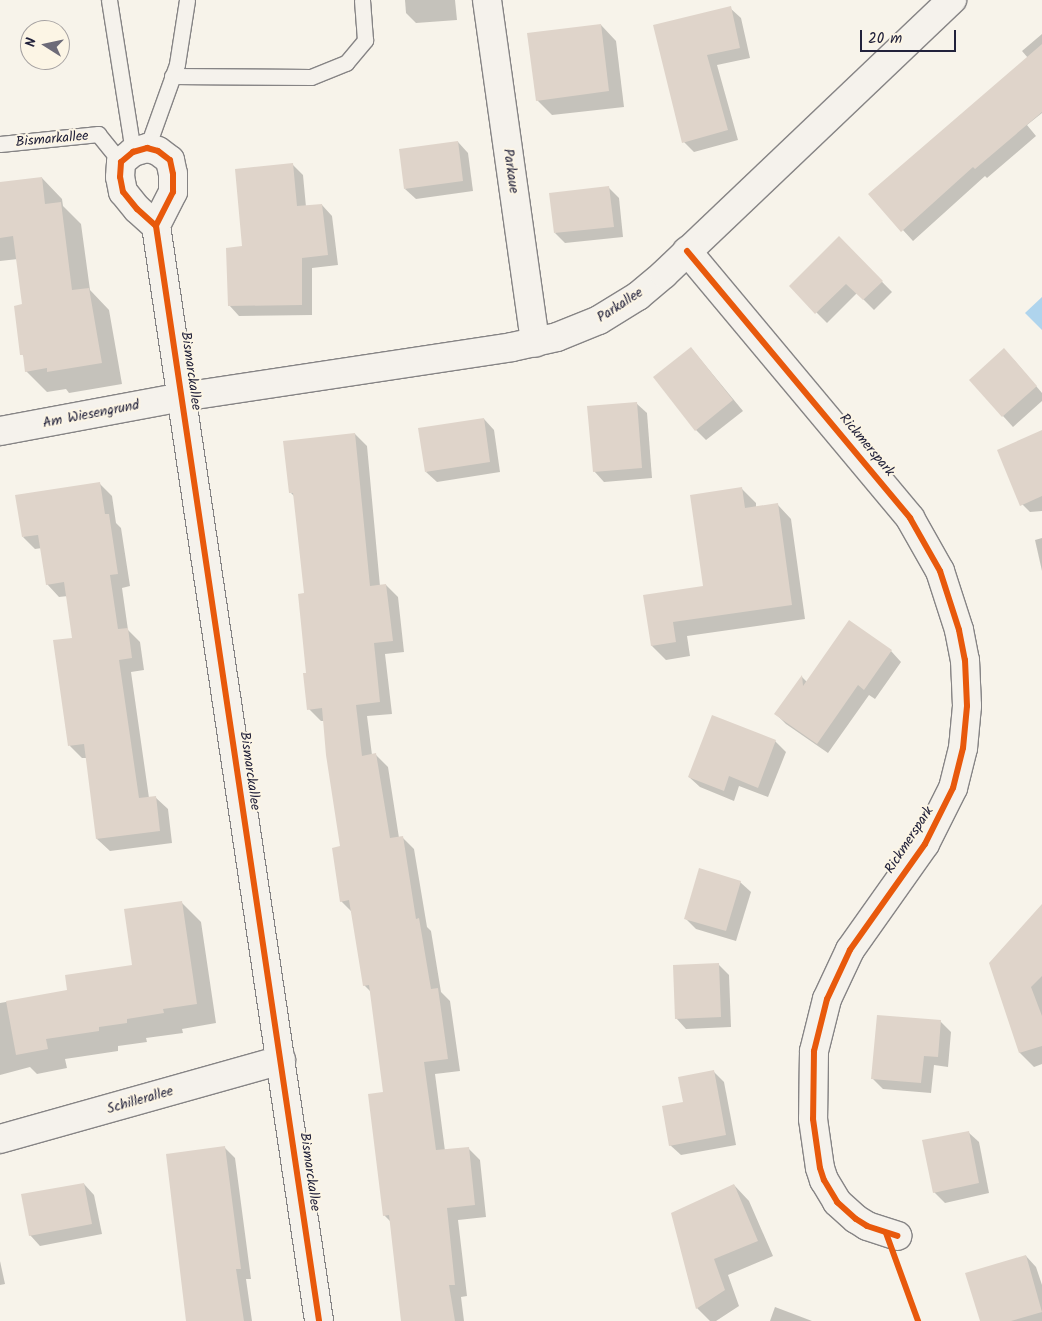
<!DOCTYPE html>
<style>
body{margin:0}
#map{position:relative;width:1042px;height:1321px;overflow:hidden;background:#f7f3ea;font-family:Kalam,sans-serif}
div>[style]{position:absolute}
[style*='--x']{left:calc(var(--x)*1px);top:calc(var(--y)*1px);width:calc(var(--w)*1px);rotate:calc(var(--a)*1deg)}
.water>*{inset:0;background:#afd4ed}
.shadow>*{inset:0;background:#0003}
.building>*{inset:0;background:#dfd4ca}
.roads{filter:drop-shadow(1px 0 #868485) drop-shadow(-1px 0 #868485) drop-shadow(0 1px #868485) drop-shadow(0 -1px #868485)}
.service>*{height:15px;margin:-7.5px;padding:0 7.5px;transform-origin:7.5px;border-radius:7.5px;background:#f5f2ec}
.minor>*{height:28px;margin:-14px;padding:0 14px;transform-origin:14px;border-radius:14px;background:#f5f2ec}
.cycleway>*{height:6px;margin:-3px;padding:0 3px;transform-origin:3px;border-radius:3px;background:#e8590c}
span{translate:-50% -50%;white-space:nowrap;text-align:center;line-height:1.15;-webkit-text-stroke:4px #fcf5e5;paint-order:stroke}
.street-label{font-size:14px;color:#22223b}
.north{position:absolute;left:20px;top:20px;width:50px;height:50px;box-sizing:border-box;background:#fcf5e5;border:1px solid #a5a1a1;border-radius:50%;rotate:280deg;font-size:14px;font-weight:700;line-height:20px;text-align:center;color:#22223b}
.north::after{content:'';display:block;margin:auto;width:18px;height:22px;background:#6d6b78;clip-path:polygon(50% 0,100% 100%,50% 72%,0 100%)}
.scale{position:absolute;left:860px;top:30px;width:96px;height:22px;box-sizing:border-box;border:2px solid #22223b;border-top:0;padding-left:6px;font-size:15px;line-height:18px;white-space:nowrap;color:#22223b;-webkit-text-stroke:4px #fcf5e5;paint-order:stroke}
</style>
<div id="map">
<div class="water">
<i style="clip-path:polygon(1042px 297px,1042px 330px,1025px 313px)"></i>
</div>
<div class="shadow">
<i style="clip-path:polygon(405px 0,455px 0,457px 20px,416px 23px,406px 13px)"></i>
<i style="clip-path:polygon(730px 8px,741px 18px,750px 58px,717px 65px,738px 140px,694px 152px,684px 142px,654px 26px)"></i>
<i style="clip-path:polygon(601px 25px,616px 41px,624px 107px,552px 115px,537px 100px)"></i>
<i style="clip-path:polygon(1042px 34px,1042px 113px,1027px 125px,1036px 136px,987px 178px,985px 176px,913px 241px,870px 194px,1028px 58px,1022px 51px)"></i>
<i style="clip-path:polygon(458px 142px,468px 153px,473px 191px,416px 199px,405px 189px)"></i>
<i style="clip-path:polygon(292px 164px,303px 175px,306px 207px,322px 205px,332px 216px,338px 265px,312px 268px,312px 315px,239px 316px,229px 305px,244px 247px)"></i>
<i style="clip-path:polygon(42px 178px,62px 199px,63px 206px,81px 224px,90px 290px,109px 310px,122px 384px,69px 393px,66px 389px,47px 392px,26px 371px,24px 357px,22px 354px,24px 305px,18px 259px,0 261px,0 184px)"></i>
<i style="clip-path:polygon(609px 188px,619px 198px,623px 237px,565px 243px,555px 233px)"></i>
<i style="clip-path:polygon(839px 238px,892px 292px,874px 310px,857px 293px,827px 323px,790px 286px)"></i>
<i style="clip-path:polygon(691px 348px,743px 411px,706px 440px,696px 430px)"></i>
<i style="clip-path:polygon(1014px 360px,1042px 393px,1042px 401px,1013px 427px,1003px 416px)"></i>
<i style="clip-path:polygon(636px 403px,647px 413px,652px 478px,604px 482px,594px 471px)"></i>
<i style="clip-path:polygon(484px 419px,494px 430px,500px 472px,437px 482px,426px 472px)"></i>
<i style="clip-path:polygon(1042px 431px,1042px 511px,1030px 512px,1019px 501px)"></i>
<i style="clip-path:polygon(355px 434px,367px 446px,380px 586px,386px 585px,398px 597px,404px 652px,385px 654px,392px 714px,367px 716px,372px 755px,376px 755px,388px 767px,399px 838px,402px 837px,414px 849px,427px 927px,431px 931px,441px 992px,450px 1001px,460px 1071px,435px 1074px,445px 1151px,468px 1148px,480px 1160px,486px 1217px,458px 1220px,467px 1296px,461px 1297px,464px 1321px,402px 1321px,391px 1222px,384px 1215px,385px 1093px,372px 993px,364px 985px,352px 912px,341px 901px,342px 847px,324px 721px,321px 721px,309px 709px,305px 594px,295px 497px,290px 492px)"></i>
<i style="clip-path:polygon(100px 484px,112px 496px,116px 523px,121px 528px,130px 586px,122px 588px,128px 630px,140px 642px,144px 670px,131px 672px,149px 798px,155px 797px,168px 809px,172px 843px,110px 851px,97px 839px,87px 758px,82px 758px,70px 746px,54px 641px,73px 639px,68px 596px,59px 597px,47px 584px,42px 548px,35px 549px,23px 537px)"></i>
<i style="clip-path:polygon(742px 489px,756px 503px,756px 507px,777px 504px,791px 519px,805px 619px,687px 636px,690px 656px,666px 660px,652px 646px,645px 596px,704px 587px)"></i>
<i style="clip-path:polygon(1042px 538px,1042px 571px,1035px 540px)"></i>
<i style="clip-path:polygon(891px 651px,901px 662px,875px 699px,869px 695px,828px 753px,786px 724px,776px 714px,802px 677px,807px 682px)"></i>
<i style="clip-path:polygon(775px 741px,786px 752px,768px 797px,739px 786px,734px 801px,700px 787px,689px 777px)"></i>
<i style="clip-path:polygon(740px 882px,751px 892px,736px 941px,696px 929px,685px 918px)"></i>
<i style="clip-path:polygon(181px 902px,201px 922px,216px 1023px,182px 1029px,183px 1033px,146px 1038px,147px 1042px,118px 1046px,118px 1051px,65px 1059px,67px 1068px,37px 1074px,30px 1067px,0 1075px,0 1003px,68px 991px,134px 966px)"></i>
<i style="clip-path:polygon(1042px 931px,1042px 1064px,1034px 1067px,1020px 1053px,990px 963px)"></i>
<i style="clip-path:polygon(719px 965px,729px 975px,731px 1027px,686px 1029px,676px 1018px)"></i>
<i style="clip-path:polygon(940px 1021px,951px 1032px,948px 1067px,934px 1065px,931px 1093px,883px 1089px,873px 1079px)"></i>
<i style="clip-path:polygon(713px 1071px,724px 1082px,736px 1145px,681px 1155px,670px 1145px,684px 1103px)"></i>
<i style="clip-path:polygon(968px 1132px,979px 1142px,989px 1193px,945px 1203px,934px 1192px)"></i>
<i style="clip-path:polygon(225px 1148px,235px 1158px,251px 1279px,246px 1279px,252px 1321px,188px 1321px)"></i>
<i style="clip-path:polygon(84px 1184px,94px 1195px,102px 1234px,40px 1246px,30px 1235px)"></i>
<i style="clip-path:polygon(734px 1185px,749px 1201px,773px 1256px,728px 1275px,739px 1306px,716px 1321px,710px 1321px,697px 1308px)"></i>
<i style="clip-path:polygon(1026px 1256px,1036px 1267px,1042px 1285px,1042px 1321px,981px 1321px)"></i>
<i style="clip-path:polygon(0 1261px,5px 1284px,0 1285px)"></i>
<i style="clip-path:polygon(775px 1307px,812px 1321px,770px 1321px)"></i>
</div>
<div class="building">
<i style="clip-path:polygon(731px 6px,740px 48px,707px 55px,728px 130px,682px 143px,653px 25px)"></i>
<i style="clip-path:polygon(601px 24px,609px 91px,536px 101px,527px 33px)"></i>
<i style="clip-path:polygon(1042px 44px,1042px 112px,975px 169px,973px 167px,901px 232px,868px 194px)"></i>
<i style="clip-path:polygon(458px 141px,463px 181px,404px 189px,399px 149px)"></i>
<i style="clip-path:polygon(293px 163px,297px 206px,322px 204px,328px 255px,302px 258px,302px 305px,228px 306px,226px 248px,242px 246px,235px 169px)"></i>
<i style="clip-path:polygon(42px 177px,45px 204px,61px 202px,72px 290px,89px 288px,102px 363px,47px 372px,47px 368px,25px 372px,23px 355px,20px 355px,14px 306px,22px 304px,13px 236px,0 238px,0 182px)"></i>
<i style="clip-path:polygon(609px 186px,614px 227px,554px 233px,549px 193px)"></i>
<i style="clip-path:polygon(839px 236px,883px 281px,863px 300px,846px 284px,815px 314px,789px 286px)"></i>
<i style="clip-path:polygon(691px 347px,733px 400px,695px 431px,653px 377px)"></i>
<i style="clip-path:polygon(1004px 348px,1037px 386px,1002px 417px,969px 380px)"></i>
<i style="clip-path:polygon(637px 402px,642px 468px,593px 472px,587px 406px)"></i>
<i style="clip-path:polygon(484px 418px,490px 462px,425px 472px,418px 428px)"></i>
<i style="clip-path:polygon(1042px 430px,1042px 496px,1020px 506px,997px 450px)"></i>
<i style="clip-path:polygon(355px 433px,370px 586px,386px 584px,393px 641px,374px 643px,380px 702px,356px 705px,362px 756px,376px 753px,390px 838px,403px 836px,416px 919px,419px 918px,431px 989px,438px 988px,448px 1059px,424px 1062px,436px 1150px,469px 1147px,475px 1205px,447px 1208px,455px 1285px,449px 1285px,455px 1321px,401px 1321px,389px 1215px,383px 1216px,368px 1094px,383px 1092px,369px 985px,363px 986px,349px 900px,340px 902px,332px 848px,340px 846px,326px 755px,322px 708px,307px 710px,303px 673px,306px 673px,298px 594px,304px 593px,293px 493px,289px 493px,283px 441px)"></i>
<i style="clip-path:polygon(100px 482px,105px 514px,109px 514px,118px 574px,110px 575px,118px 629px,128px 628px,132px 658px,119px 660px,139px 798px,156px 796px,160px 831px,96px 839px,84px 744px,68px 746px,53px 640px,72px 638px,64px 582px,46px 585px,38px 535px,22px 537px,15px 495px)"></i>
<i style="clip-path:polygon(742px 487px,745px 508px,778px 503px,792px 605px,673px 622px,676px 642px,651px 646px,643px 595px,703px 586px,690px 495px)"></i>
<i style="clip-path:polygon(849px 620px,892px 650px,864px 690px,858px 685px,817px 744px,774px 714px,802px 675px,803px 686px)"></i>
<i style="clip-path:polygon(712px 715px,776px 740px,758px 788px,729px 776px,724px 791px,688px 777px)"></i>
<i style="clip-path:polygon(699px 868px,741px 881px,726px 931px,684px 919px)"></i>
<i style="clip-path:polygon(182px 901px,197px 1004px,163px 1009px,164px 1013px,127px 1019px,127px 1023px,99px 1027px,99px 1031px,46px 1039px,48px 1049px,16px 1055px,6px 1001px,67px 990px,65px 975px,132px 965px,124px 909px)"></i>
<i style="clip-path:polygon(1042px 904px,1042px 976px,1031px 987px,1042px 1016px,1042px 1046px,1019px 1053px,989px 963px)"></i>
<i style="clip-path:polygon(719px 963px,721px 1017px,675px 1019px,673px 965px)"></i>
<i style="clip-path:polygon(877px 1015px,941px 1020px,938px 1057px,924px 1056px,921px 1083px,871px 1079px)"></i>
<i style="clip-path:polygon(714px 1070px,726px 1135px,669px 1146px,662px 1106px,683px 1102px,678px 1077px)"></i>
<i style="clip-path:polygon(969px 1131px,979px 1183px,933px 1193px,922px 1140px)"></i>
<i style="clip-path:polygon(225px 1146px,241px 1269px,236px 1269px,244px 1321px,186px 1321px,166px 1154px)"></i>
<i style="clip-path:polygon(84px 1183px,92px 1224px,29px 1236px,21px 1194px)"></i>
<i style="clip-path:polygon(734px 1184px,758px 1241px,714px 1259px,725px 1290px,696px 1309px,671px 1213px)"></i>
<i style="clip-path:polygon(1026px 1255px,1042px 1312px,1011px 1321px,980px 1321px,965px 1273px)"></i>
</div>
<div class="roads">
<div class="service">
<i style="--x:109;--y:0;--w:154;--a:81"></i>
<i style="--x:172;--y:76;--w:139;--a:0.4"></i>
<i style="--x:311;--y:77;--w:38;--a:-22"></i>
<i style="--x:346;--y:63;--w:30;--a:-50"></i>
<i style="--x:365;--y:40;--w:40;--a:-94.3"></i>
<i style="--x:0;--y:144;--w:99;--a:-5.8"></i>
<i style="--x:98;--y:134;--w:36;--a:51"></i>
<i style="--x:147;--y:148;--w:89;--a:-70.3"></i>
<i style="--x:177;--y:64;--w:65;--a:-81.1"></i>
</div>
<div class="minor">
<i style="--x:487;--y:0;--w:346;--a:82"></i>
<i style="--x:156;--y:226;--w:25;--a:-138"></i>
<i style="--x:137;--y:209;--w:22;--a:-129"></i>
<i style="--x:123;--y:192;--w:15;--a:-101"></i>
<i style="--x:120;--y:177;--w:15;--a:-86"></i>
<i style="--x:121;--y:162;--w:16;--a:-40"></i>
<i style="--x:133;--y:152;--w:15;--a:-16"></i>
<i style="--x:147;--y:148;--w:11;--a:15"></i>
<i style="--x:158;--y:151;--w:15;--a:37"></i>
<i style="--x:170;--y:160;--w:14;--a:78"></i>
<i style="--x:173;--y:174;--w:18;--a:90"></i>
<i style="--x:173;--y:192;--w:38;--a:117"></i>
<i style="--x:156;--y:226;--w:1107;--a:81.53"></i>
<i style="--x:687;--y:251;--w:348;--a:50.1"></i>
<i style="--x:910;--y:518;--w:61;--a:60.5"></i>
<i style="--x:940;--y:571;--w:62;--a:72.1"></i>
<i style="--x:959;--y:630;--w:31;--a:79"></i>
<i style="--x:965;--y:660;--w:46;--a:87.5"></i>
<i style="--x:967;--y:706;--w:42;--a:95.4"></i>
<i style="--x:963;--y:748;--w:41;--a:104"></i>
<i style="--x:953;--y:788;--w:63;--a:116.6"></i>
<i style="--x:925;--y:844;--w:130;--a:125.3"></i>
<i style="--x:850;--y:950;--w:54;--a:115.1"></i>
<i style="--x:827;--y:999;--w:54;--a:104"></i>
<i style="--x:814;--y:1051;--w:68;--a:90.8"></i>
<i style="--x:813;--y:1119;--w:49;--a:81.9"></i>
<i style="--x:820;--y:1168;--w:13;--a:72"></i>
<i style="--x:824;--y:1180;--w:26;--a:59"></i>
<i style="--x:837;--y:1202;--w:25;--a:42"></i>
<i style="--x:856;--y:1219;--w:13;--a:32"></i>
<i style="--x:867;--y:1226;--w:32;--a:18"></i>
<i style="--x:0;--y:431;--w:185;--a:-10.6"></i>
<i style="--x:182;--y:397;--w:334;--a:-8.6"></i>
<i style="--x:512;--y:347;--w:46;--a:-12.5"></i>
<i style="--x:557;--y:337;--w:45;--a:-22"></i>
<i style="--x:599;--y:320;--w:46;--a:-31.6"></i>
<i style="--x:638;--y:296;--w:34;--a:-40"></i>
<i style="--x:664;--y:274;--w:398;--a:-43.6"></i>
<i style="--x:0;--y:1139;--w:292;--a:-15.7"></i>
</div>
</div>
<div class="cycleway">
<i style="--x:156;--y:226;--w:25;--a:-138"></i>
<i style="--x:137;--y:209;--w:22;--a:-129"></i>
<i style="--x:123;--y:192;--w:15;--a:-101"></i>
<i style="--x:120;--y:177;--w:15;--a:-86"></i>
<i style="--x:121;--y:162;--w:16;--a:-40"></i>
<i style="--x:133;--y:152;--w:15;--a:-16"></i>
<i style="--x:147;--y:148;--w:11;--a:15"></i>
<i style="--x:158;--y:151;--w:15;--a:37"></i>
<i style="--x:170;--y:160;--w:14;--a:78"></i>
<i style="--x:173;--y:174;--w:18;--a:90"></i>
<i style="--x:173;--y:192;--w:38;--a:117"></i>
<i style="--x:156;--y:226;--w:1107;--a:81.53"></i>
<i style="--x:687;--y:251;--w:348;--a:50.1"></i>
<i style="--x:910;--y:518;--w:61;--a:60.5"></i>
<i style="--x:940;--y:571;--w:62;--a:72.1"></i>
<i style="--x:959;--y:630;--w:31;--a:79"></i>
<i style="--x:965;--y:660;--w:46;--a:87.5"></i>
<i style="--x:967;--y:706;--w:42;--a:95.4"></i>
<i style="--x:963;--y:748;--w:41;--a:104"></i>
<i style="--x:953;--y:788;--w:63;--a:116.6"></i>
<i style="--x:925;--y:844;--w:130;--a:125.3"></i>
<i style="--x:850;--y:950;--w:54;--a:115.1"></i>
<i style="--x:827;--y:999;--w:54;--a:104"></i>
<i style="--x:814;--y:1051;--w:68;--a:90.8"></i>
<i style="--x:813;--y:1119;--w:49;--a:81.9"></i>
<i style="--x:820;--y:1168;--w:13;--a:72"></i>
<i style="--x:824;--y:1180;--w:26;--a:59"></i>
<i style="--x:837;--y:1202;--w:25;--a:42"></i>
<i style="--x:856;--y:1219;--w:13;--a:32"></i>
<i style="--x:867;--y:1226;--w:32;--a:18"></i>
<i style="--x:886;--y:1233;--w:94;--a:70"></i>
</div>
<div class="street-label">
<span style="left:52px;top:139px;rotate:-5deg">Bismarkallee</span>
<span style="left:511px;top:171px;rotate:82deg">Parkaue</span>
<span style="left:620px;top:305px;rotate:-33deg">Parkallee</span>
<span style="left:191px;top:371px;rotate:82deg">Bismarckallee</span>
<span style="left:91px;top:414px;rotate:-11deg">Am Wiesengrund</span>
<span style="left:867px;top:445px;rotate:50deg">Rickmerspark</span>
<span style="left:250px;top:771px;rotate:82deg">Bismarckallee</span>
<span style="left:909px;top:840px;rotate:-57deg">Rickmerspark</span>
<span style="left:140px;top:1100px;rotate:-16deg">Schillerallee</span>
<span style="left:310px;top:1172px;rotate:82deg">Bismarckallee</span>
</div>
<div class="north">N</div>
<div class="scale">20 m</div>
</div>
